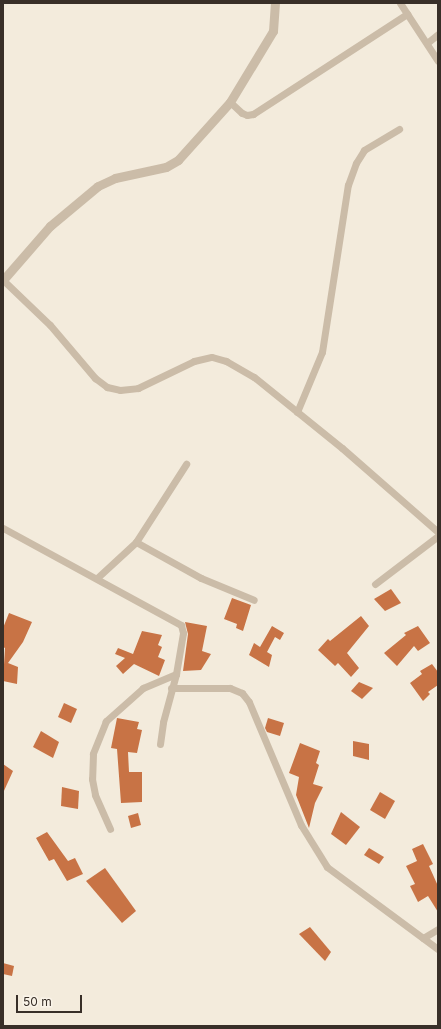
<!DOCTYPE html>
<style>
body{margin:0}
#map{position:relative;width:441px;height:1029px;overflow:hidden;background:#f3ebdc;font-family:Inter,sans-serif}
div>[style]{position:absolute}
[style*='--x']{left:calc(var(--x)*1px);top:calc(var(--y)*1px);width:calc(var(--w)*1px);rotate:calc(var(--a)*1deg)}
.building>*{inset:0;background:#c87345}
.minor>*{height:7px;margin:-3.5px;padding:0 3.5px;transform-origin:3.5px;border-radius:3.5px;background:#cbbca8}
.tertiary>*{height:9px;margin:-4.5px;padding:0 4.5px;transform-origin:4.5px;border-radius:4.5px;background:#cbbca8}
span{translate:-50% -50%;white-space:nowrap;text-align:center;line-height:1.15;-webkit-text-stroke:4px #faf4e9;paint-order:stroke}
.frame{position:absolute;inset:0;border:4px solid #382f28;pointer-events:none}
.scale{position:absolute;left:16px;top:995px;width:66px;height:18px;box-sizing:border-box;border:2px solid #382f28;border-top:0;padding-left:5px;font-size:12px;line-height:14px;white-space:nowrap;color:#382f28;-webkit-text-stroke:3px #faf4e9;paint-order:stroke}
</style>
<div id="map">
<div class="building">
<i style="clip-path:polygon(391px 589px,401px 603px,385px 611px,374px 599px)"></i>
<i style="clip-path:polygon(232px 598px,251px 605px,243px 631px,236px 628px,237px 624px,224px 619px)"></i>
<i style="clip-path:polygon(9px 613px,32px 622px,23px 642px,8px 663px,18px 667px,17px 684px,3px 681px,5px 648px,3px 647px,3px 628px)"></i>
<i style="clip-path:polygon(361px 616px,369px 626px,347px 653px,359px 668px,351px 677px,338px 663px,335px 666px,318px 650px,328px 639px,330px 641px)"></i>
<i style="clip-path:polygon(185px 622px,207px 626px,202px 651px,211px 654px,201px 670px,183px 671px,188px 634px)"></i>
<i style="clip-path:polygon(272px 626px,284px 633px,280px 640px,275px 637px,267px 652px,272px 655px,269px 667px,249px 655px,254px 643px,260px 647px)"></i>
<i style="clip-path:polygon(418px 626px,430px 643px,418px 651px,414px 646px,397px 666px,384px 653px,406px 635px,404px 633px)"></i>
<i style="clip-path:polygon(142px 631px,162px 635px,158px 645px,162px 647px,158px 657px,165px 660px,159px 676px,134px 664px,123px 674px,116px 666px,125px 658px,115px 654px,118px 648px,133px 654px)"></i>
<i style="clip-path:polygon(432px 664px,438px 672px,438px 685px,428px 692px,430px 694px,423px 701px,410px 683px,422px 674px,420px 671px)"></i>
<i style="clip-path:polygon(359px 682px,373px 688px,362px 699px,351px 691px)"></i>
<i style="clip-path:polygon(64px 703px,77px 709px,71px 723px,58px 717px)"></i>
<i style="clip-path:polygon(117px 718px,139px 722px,137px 729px,142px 730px,137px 753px,128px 752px,129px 772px,142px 772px,142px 802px,121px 803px,117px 749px,111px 748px)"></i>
<i style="clip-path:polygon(268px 718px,284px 723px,280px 736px,267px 732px,265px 728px)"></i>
<i style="clip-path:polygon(41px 731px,59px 742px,53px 758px,33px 747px)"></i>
<i style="clip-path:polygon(353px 741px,369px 744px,369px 760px,353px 756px)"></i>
<i style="clip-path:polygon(300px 743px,320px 751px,316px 763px,319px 765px,313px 784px,323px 787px,315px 803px,309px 828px,296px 795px,299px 777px,289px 773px)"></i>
<i style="clip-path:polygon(3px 764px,13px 771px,3px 793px)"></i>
<i style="clip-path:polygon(62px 787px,79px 791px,78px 809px,61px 806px)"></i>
<i style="clip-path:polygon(380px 792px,395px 801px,385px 819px,370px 810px)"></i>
<i style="clip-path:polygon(341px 812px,360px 827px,346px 845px,331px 834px)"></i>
<i style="clip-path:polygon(138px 813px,141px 825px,131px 828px,128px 816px)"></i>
<i style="clip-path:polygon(47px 832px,68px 861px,75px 858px,83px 874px,67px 881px,54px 859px,49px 861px,36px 838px)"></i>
<i style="clip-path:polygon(423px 844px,433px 864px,429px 866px,438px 886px,438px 912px,428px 896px,418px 902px,410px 886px,415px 884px,406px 866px,417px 861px,412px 849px)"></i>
<i style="clip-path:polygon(369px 848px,384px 857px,379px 864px,364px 855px)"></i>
<i style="clip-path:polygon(105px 868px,136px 911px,122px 923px,86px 881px)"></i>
<i style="clip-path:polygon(310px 927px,331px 952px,325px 961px,299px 934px)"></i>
<i style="clip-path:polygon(3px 963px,14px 966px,12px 976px,3px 974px)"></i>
</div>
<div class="minor">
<i style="--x:400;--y:3;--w:69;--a:56.8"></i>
<i style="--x:427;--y:43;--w:14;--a:-39"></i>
<i style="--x:230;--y:102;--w:16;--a:43"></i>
<i style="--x:242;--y:113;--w:5;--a:22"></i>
<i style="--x:247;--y:115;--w:6;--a:-9"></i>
<i style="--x:253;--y:114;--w:184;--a:-33"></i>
<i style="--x:3;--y:280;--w:65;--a:43.8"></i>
<i style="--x:50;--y:325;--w:70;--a:49.7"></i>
<i style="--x:95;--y:378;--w:15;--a:37"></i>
<i style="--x:107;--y:387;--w:13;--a:13"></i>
<i style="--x:120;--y:390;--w:18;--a:-6"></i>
<i style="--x:138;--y:388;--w:62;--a:-25.7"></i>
<i style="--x:194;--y:361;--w:18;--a:-13"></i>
<i style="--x:212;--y:357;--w:15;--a:16"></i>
<i style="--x:226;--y:361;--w:32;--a:30"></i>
<i style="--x:254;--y:377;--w:113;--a:38.9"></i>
<i style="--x:342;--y:448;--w:128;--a:41.2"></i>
<i style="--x:297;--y:412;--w:65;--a:-67.4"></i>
<i style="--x:322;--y:352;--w:169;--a:-81.2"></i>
<i style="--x:348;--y:185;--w:23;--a:-70"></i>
<i style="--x:356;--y:163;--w:15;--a:-58"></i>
<i style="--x:364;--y:150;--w:41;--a:-31"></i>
<i style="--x:3;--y:528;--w:203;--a:28.6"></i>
<i style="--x:181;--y:625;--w:8;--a:76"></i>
<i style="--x:183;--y:633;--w:42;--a:99.7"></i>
<i style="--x:176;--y:674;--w:36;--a:157"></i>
<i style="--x:143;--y:688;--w:50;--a:138.3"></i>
<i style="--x:106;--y:721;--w:35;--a:112"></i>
<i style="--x:93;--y:754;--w:25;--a:92"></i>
<i style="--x:92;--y:779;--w:16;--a:79"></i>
<i style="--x:95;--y:795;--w:37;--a:66"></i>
<i style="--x:136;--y:542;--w:74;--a:29"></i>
<i style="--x:201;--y:578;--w:57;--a:22.5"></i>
<i style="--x:97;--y:578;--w:53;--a:-42.7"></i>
<i style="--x:136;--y:542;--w:93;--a:-57.3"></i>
<i style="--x:375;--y:584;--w:79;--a:-37.3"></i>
<i style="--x:171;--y:688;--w:59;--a:0"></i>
<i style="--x:230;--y:688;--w:13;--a:23"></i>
<i style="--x:242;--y:693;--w:11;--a:52"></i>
<i style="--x:249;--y:702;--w:134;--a:67.1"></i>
<i style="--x:301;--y:825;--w:49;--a:58.2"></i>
<i style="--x:327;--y:867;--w:138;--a:36.5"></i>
<i style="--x:160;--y:744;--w:22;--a:-82"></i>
<i style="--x:163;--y:722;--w:50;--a:-74.8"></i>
<i style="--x:423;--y:938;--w:17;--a:-31"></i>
</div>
<div class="tertiary">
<i style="--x:3;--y:280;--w:72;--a:-49"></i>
<i style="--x:50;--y:226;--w:62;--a:-39.8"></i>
<i style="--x:98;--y:186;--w:19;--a:-25"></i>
<i style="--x:115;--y:178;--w:52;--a:-12.2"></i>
<i style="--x:166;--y:167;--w:14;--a:-30"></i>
<i style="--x:178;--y:160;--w:78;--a:-48.1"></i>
<i style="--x:230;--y:102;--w:83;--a:-58.8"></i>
<i style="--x:273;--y:31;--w:28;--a:-86"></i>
</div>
<div class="frame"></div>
<div class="scale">50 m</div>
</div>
